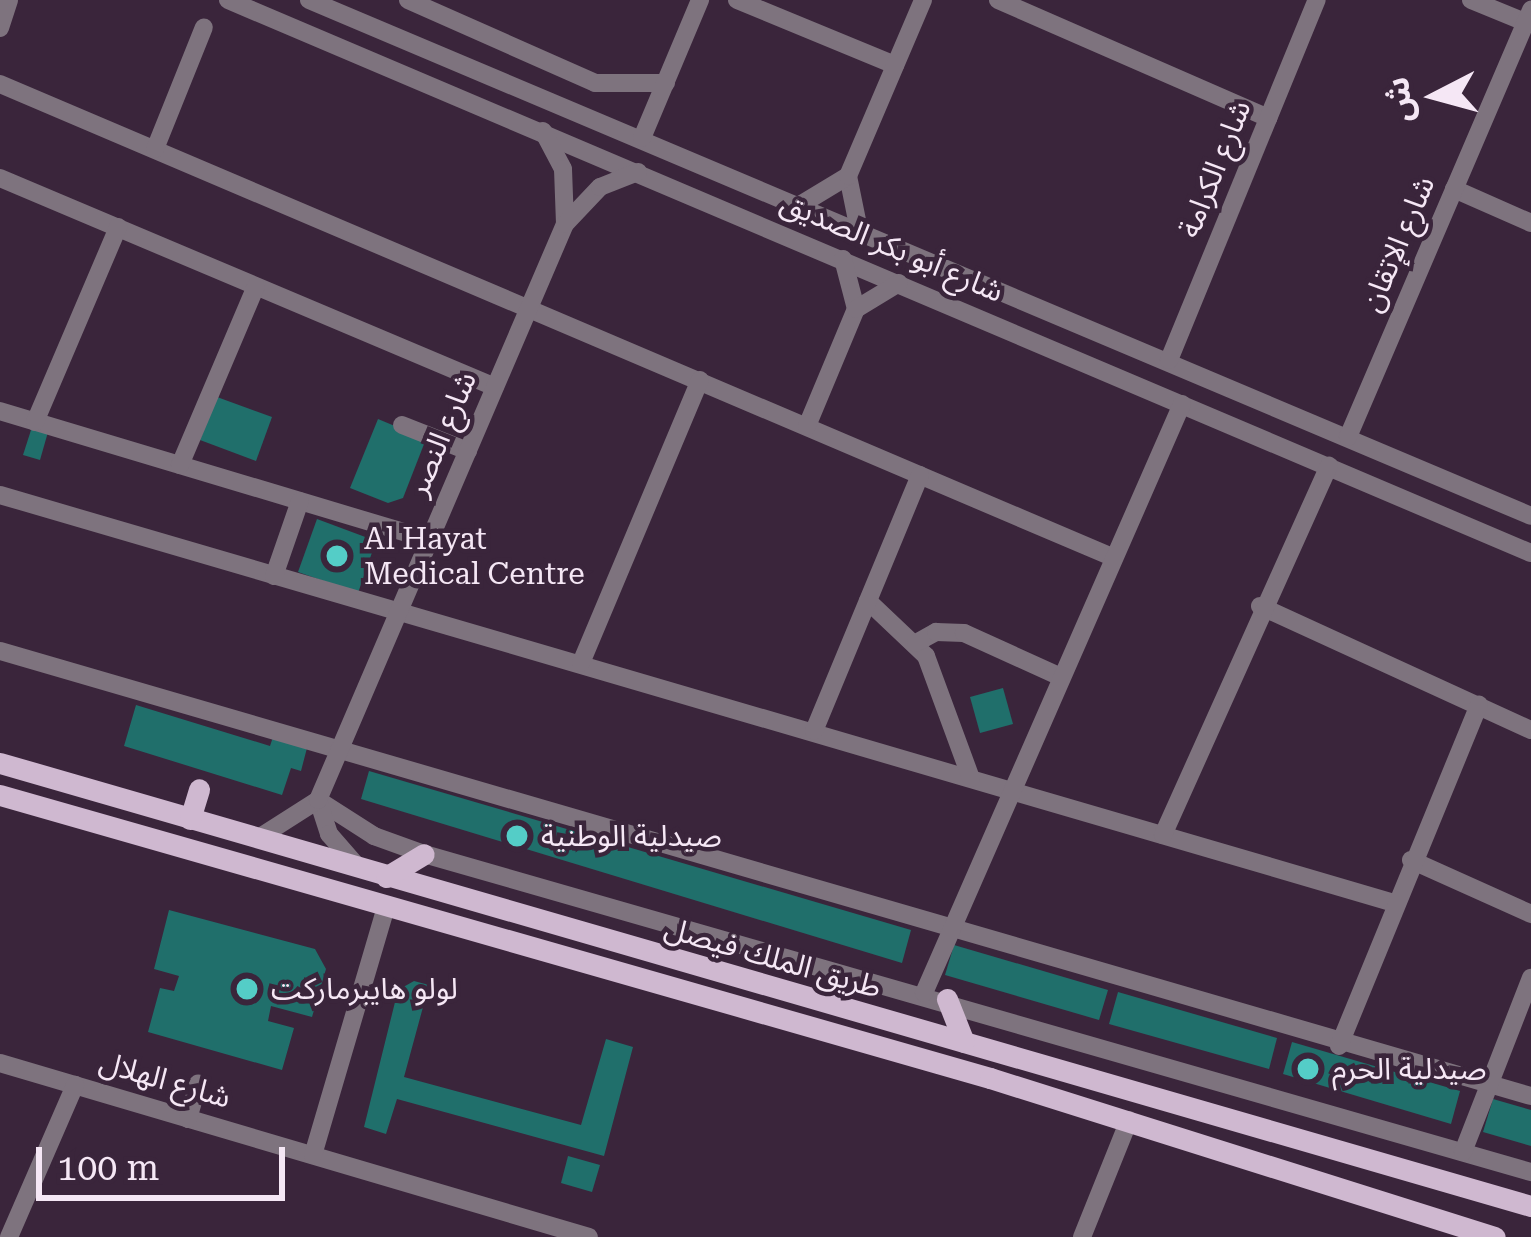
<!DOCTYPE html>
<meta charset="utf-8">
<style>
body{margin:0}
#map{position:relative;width:1531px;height:1237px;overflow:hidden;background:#3a253b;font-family:"Roboto Serif","Noto Sans Arabic",serif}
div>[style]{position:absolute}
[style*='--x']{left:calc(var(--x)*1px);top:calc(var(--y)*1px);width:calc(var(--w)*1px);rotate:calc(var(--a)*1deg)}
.building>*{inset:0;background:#206f6b}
.minor>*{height:18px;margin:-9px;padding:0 9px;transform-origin:9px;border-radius:9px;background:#7e737e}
.major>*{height:21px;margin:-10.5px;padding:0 10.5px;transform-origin:10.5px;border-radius:10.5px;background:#cfb8d0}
.dots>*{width:33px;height:33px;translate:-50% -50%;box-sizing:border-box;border:6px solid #3a253b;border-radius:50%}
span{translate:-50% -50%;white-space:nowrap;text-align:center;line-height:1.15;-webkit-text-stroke:9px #3a253b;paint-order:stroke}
.street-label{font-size:30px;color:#f5e7f5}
.poi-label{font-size:30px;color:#f5e7f5}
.left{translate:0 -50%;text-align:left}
.north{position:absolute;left:1375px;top:36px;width:120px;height:120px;-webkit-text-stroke:9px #3a253b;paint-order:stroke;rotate:264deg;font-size:33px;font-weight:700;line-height:48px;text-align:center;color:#f5e7f5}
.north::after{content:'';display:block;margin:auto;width:42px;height:54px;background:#f5e7f5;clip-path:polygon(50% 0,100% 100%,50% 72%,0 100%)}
.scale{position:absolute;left:36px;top:1147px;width:249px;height:54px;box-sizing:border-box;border:6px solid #f5e7f5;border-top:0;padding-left:15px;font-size:36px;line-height:42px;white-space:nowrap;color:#f5e7f5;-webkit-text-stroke:9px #3a253b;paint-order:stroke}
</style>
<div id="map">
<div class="building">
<i style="clip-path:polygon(217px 397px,272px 417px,256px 461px,200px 440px)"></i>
<i style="clip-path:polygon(378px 419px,426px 439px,403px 498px,388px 503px,350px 488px)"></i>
<i style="clip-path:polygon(32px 427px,48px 432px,40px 460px,23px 455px)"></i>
<i style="clip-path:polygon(317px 519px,376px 541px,358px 593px,298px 572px)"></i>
<i style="clip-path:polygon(1003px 688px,1013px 724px,980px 733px,970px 697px)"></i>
<i style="clip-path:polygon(136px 705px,270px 746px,273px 737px,307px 748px,301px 771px,291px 768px,282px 795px,124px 746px)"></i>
<i style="clip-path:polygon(369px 771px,911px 930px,902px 963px,361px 799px)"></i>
<i style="clip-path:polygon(169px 910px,315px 949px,326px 969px,312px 1017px,271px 1006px,268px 1021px,294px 1028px,282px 1070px,148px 1032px,160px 988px,174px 991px,179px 976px,154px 969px)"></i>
<i style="clip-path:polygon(954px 945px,1108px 990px,1099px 1020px,945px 975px)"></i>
<i style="clip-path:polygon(414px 981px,429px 985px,404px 1077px,581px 1125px,606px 1039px,633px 1047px,604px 1156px,397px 1099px,386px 1134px,364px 1127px,398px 990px)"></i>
<i style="clip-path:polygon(1118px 992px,1277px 1038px,1269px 1069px,1109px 1024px)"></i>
<i style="clip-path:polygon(1292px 1042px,1460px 1091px,1451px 1124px,1283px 1074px)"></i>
<i style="clip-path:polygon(1493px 1099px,1531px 1110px,1531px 1146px,1483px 1132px)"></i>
<i style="clip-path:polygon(568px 1156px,600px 1165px,592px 1192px,561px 1183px)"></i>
</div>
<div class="minor">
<i style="--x:228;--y:0;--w:1415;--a:23"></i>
<i style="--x:309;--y:0;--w:1326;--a:22.89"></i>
<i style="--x:408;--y:0;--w:205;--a:23.9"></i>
<i style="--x:595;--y:83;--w:71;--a:0"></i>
<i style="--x:737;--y:0;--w:171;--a:22.4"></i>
<i style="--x:998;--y:0;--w:295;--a:23.6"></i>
<i style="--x:1471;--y:0;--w:58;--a:22.2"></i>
<i style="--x:0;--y:28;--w:29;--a:-72"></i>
<i style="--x:0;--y:84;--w:1206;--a:23.04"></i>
<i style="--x:543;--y:131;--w:43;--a:62.2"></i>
<i style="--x:563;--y:169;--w:54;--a:87.9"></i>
<i style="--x:642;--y:138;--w:150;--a:-67.2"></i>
<i style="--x:155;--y:149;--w:131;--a:-68.1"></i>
<i style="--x:848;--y:176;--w:55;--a:78.5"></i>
<i style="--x:0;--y:178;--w:537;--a:22.89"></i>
<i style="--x:1454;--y:189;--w:84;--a:23.8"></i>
<i style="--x:800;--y:205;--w:56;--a:-31.1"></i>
<i style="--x:848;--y:176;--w:191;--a:-66.9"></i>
<i style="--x:843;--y:259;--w:52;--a:75.4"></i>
<i style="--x:1169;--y:360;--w:389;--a:-67.7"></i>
<i style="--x:0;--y:411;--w:448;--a:16.7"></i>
<i style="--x:35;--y:422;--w:212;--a:-66.9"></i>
<i style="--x:402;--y:425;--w:71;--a:21.5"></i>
<i style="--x:807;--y:426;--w:127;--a:-67.3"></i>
<i style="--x:856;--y:309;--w:50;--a:-31.2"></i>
<i style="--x:1348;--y:437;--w:465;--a:-66.8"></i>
<i style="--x:180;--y:465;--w:194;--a:-67"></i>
<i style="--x:0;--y:495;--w:1452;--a:16.31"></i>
<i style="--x:274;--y:576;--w:79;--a:-70.9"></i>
<i style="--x:868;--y:601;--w:80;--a:43.5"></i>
<i style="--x:926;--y:656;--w:130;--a:69.8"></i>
<i style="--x:1260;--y:606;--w:298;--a:24.6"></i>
<i style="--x:916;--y:643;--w:23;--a:-29"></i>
<i style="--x:936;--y:632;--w:28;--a:2"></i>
<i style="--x:964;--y:633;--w:104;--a:24.4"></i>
<i style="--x:0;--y:651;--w:1594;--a:16.21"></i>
<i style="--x:581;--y:663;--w:307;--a:-67.2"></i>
<i style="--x:814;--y:731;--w:277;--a:-67.5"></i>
<i style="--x:318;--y:800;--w:67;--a:32.7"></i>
<i style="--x:374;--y:836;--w:53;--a:19.8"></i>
<i style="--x:424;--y:854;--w:1152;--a:16.03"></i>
<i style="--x:318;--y:800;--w:36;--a:72"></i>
<i style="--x:329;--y:834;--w:43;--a:48.8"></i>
<i style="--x:1163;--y:835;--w:405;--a:-65.8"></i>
<i style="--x:257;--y:839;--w:72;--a:-32.6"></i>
<i style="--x:318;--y:800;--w:627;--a:-66.79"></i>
<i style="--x:565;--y:224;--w:51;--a:-46.6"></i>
<i style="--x:600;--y:187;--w:41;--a:-21.5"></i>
<i style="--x:1411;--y:860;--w:132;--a:24.2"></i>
<i style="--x:924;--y:993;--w:643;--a:-66.35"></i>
<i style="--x:1339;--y:1046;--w:369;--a:-67.7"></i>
<i style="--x:0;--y:1063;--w:614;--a:16.46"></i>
<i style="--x:188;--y:1119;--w:37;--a:-74"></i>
<i style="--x:1463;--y:1152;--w:187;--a:-68.7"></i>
<i style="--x:313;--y:1155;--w:255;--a:-73.6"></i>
<i style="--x:9;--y:1237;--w:166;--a:-66.5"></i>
<i style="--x:1082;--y:1237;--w:126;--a:-68.1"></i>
</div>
<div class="major">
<i style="--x:0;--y:763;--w:1594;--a:16.14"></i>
<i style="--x:0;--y:795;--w:1030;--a:15.95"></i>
<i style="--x:990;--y:1078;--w:529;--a:17.48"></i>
<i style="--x:190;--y:819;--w:31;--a:-73"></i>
<i style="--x:386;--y:877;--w:44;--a:-31.2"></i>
<i style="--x:947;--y:999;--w:46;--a:68.4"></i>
</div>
<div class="dots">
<i style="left:337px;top:556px;background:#54cdc7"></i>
<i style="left:517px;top:836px;background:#54cdc7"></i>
<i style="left:247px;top:989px;background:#54cdc7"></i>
<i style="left:1308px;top:1069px;background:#54cdc7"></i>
</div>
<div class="street-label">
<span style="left:1215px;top:169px;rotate:-68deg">شارع الكرامة</span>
<span style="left:1398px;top:244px;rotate:-67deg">شارع الإتقان</span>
<span style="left:892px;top:247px;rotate:23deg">شارع أبو بكر الصديق</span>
<span style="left:442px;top:434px;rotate:-67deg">شارع النصر</span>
<span style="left:773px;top:958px;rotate:16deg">طريق الملك فيصل</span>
<span style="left:165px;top:1080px;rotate:16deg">شارع الهلال</span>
</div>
<div class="poi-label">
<span class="left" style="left:364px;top:556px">Al Hayat<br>Medical Centre</span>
<span class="left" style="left:541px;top:836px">صيدلية الوطنية</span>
<span class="left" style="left:271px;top:989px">لولو هايبرماركت</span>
<span class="left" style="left:1332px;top:1069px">صيدلية الحرم</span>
</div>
<div class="north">ش</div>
<div class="scale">100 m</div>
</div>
